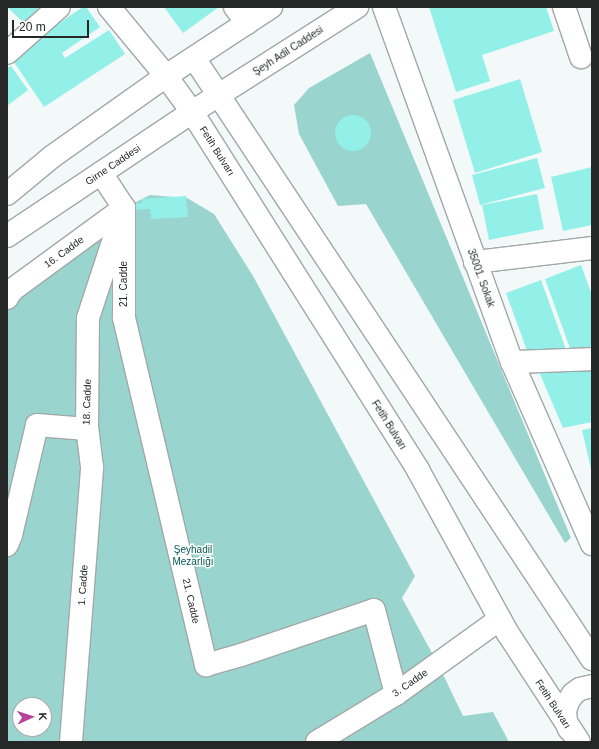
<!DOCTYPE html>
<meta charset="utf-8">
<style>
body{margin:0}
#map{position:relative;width:599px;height:749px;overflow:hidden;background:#f2f9f8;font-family:Helvetica,sans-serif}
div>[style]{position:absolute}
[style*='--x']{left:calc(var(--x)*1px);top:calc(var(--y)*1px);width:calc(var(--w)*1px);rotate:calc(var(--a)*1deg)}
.green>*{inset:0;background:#9ad4cf}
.building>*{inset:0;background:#93f0e9}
.round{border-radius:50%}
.roads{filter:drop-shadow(1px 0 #a1a8a7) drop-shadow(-1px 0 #a1a8a7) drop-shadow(0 1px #a1a8a7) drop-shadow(0 -1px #a1a8a7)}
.street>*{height:22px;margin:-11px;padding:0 11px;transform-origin:11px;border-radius:11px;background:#fff}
.secondary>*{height:22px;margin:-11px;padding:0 11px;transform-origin:11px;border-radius:11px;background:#fff}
span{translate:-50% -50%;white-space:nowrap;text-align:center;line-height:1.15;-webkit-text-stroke:3px #fff;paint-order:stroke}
.street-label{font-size:10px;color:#252827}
.park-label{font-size:10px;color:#005753}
.frame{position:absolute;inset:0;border:8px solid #252827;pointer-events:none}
.north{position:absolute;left:12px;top:697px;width:40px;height:40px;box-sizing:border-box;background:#fff;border:1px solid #a8a9a9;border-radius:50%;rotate:87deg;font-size:11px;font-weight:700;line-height:16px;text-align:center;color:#252827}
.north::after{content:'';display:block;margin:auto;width:14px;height:18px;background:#b8439a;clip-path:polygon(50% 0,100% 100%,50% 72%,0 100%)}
.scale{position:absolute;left:12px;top:20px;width:77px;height:18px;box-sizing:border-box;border:2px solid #252827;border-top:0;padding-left:5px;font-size:12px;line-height:14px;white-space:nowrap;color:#252827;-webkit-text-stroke:3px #fff;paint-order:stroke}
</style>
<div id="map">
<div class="green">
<i style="clip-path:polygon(370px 53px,571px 538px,565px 543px,366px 204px,338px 206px,299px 134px,294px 105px,309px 88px)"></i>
<i style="clip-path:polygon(evenodd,150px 195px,187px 198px,214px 214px,253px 276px,415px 576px,402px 598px,438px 664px,463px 716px,493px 712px,509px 742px,7px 742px,7px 281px,86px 221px,124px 208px,150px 195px,20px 705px,44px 705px,44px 729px,20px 729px,20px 705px)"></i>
</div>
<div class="building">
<i style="clip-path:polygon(7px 7px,40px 7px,24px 23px)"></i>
<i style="clip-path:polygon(83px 7px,86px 7px,100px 27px,62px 53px,65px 58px,109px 30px,125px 54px,44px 107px,10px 56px)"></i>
<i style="clip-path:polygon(164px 7px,219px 7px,183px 33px)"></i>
<i style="clip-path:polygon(429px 7px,546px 7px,554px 31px,482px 55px,490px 81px,456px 92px)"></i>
<i style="clip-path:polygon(11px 66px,28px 90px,7px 106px,7px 68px)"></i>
<i style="clip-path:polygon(520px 79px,542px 152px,475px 173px,453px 100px)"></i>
<i class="round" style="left:335px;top:115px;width:36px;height:36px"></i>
<i style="clip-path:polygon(537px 158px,545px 188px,480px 205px,472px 175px)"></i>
<i style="clip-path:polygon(592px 167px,592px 225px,563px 231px,551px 177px)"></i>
<i style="clip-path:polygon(537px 194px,544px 229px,489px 240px,482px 205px)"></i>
<i style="clip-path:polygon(186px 196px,188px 217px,151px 219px,150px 209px,130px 210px,130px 204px,142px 203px,142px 199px)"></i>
<i style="clip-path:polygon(581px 265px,592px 295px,592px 353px,572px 354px,545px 279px)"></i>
<i style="clip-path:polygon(541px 280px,568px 355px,529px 356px,506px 293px)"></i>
<i style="clip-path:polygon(592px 365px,592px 422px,563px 428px,537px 367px)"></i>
<i style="clip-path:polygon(592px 428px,592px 468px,591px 469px,582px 430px)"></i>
</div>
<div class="roads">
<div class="street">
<i style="--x:235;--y:7;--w:20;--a:53"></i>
<i style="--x:564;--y:7;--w:53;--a:71.2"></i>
<i style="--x:7;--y:53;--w:69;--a:-41.5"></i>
<i style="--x:101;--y:173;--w:42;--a:56.7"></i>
<i style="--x:124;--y:208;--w:110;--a:90"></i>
<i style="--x:124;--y:318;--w:357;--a:76.7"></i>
<i style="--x:206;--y:665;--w:36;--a:-16"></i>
<i style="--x:241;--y:655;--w:140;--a:-18.7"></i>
<i style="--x:374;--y:610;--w:87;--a:75.3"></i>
<i style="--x:475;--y:262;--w:118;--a:-6.8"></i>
<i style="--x:7;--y:298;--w:9;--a:-58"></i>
<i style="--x:12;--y:290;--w:139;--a:-36.2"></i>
<i style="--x:512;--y:362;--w:80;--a:-2.1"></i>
<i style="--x:7;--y:545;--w:11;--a:-68"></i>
<i style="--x:11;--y:535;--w:113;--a:-76.7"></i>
<i style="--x:37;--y:425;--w:50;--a:4.6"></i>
<i style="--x:87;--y:429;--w:111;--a:-89.5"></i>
<i style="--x:88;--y:318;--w:97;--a:-71.9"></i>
<i style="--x:71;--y:742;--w:276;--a:-85.6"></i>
<i style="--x:92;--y:467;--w:38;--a:-97"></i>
<i style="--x:317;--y:742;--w:92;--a:-31.3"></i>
<i style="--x:396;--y:694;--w:128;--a:-35.8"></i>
</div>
<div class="secondary">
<i style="--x:109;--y:7;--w:89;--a:50.4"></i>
<i style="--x:166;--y:76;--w:44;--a:54.2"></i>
<i style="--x:192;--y:112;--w:423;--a:57.7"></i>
<i style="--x:418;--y:470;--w:185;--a:61.2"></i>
<i style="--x:507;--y:632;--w:131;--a:56.8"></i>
<i style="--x:384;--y:7;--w:377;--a:70.2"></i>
<i style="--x:512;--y:362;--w:199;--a:66.3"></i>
<i style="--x:194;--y:58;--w:721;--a:56.49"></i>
<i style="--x:7;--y:194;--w:60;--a:-39.6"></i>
<i style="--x:53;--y:156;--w:138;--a:-35.3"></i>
<i style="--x:166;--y:76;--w:126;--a:-33.3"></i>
<i style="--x:7;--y:236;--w:223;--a:-33.8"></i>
<i style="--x:192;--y:112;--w:196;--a:-32.5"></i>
<i style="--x:569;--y:729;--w:9;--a:-111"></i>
<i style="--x:566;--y:721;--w:10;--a:-96"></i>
<i style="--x:565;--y:711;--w:9;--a:-72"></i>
<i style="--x:568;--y:702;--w:9;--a:-58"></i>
<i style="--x:573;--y:694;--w:9;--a:-36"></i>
<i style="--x:580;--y:689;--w:12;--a:-14"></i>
</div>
</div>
<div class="street-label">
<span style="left:288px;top:51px;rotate:-33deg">Şeyh Adil Caddesi</span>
<span style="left:217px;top:151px;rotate:58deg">Fetih Bulvarı</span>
<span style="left:113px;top:165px;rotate:-34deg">Girne Caddesi</span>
<span style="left:64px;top:252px;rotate:-36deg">16. Cadde</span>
<span style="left:481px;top:278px;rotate:70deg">35001. Sokak</span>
<span style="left:124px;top:284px;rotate:-90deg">21. Cadde</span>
<span style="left:87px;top:402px;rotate:-88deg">18. Cadde</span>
<span style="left:389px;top:425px;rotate:58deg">Fetih Bulvarı</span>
<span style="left:83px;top:585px;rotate:-86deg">1. Cadde</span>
<span style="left:191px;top:601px;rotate:77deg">21. Cadde</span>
<span style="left:410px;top:683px;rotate:-35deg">3. Cadde</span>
<span style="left:553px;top:704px;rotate:57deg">Fetih Bulvarı</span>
</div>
<div class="park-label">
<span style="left:193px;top:555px">Şeyhadil<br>Mezarlığı</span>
</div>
<div class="frame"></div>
<div class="north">K</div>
<div class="scale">20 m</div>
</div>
